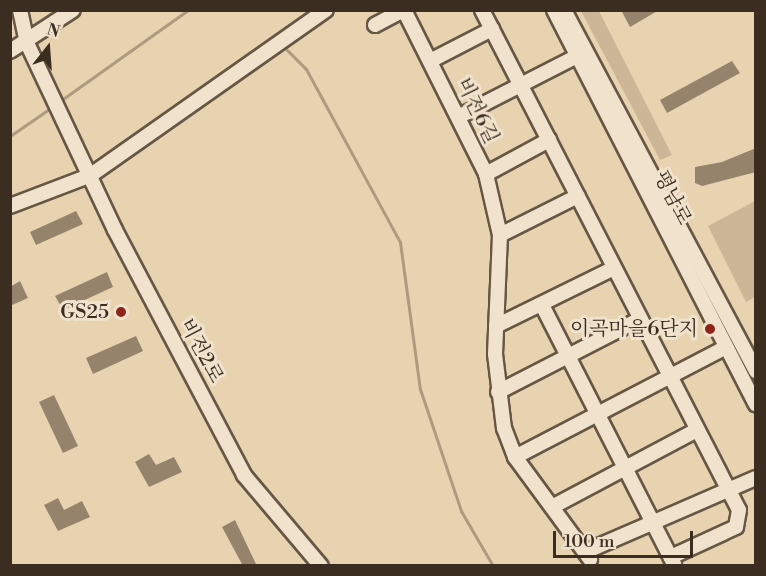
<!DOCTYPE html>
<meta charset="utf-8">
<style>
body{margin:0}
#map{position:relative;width:766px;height:576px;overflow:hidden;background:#e8d3b0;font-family:"Libre Bodoni","Noto Serif KR",serif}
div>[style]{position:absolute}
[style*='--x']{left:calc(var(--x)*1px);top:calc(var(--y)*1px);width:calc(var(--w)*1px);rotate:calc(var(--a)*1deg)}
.green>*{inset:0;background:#cbb798}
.stream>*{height:3px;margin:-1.5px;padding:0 1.5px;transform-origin:1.5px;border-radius:1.5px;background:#ad9b7f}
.building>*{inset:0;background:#95846b}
.roads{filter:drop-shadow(2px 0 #665745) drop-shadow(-2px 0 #665745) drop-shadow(0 2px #665745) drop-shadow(0 -2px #665745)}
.minor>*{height:14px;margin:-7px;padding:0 7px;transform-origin:7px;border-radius:7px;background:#f0e2cc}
.dots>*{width:16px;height:16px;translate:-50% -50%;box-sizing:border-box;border:3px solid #f0e2cc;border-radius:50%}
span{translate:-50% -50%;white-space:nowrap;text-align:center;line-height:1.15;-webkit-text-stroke:6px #f0e2cc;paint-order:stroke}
.street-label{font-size:20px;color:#3b2e21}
.poi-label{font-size:20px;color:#3b2e21}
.right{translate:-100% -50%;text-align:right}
.frame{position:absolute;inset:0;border:12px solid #3b2e21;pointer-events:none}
.north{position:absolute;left:18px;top:18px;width:60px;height:60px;-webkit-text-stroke:4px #f0e2cc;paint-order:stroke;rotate:17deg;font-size:16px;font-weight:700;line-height:24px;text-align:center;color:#3b2e21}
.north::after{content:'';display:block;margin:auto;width:21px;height:27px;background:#3b2e21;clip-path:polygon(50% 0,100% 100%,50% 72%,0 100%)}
.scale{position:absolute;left:553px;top:531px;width:140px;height:27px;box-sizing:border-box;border:3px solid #3b2e21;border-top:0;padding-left:8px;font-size:18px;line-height:21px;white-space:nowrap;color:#3b2e21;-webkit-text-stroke:4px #f0e2cc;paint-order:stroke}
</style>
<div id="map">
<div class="green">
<i style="clip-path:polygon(581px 11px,599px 11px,672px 155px,660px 160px)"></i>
<i style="clip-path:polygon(755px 201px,755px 297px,746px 302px,708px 226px)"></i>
</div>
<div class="stream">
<i style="--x:287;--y:50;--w:27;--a:45"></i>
<i style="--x:306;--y:69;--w:197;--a:61.5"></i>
<i style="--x:400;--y:242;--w:148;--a:82.3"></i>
<i style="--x:420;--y:389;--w:129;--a:71.4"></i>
<i style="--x:461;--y:511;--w:64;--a:59.8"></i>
<i style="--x:60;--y:101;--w:157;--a:-35.4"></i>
<i style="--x:10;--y:136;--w:51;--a:-34.6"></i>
</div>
<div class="building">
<i style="clip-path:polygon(621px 10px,659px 10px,630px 27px)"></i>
<i style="clip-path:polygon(732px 61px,740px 73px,667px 113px,660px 100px)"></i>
<i style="clip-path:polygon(756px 148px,756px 172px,702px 186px,695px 183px,695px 167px,722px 162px)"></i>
<i style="clip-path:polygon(76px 211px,83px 224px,36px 245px,30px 232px)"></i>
<i style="clip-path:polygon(107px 272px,113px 287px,63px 310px,55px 296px)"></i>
<i style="clip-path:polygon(20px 281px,28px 298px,10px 306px,10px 287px)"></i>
<i style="clip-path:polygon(136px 336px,143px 351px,93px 374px,86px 358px)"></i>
<i style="clip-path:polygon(54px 395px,78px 446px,63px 453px,39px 402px)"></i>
<i style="clip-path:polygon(149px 454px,156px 465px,174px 457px,182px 472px,149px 487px,135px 462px)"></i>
<i style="clip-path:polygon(58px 498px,64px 510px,82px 501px,90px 517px,58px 531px,44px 505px)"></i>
<i style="clip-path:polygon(235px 520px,257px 566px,243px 566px,222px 527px)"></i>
</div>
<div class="roads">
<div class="minor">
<i style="--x:20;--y:10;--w:34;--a:78"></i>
<i style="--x:27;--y:43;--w:207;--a:64.8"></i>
<i style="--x:115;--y:230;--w:277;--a:62.2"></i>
<i style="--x:244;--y:475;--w:119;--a:49.8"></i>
<i style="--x:404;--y:10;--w:183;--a:63.4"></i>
<i style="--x:486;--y:174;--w:63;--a:77.1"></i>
<i style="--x:500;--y:235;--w:119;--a:92.4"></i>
<i style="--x:495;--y:354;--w:75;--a:83.1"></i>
<i style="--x:504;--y:428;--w:31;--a:69"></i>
<i style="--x:515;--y:457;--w:127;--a:53.7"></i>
<i style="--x:482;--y:10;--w:562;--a:62.8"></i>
<i style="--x:739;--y:510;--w:17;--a:100"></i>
<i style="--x:736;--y:527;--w:72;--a:155.2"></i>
<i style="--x:554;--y:10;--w:443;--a:62.9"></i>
<i style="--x:564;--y:10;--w:409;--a:62"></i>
<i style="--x:375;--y:25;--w:32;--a:-28"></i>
<i style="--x:10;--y:51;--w:75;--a:-33.1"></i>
<i style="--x:430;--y:61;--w:70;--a:-27.3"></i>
<i style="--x:460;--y:116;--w:138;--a:-27.1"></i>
<i style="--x:486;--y:174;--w:72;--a:-28.4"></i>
<i style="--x:10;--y:206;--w:87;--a:-20.9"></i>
<i style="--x:91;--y:175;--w:287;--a:-35.1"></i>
<i style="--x:500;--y:235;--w:87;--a:-26.6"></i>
<i style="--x:542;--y:305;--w:291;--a:63"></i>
<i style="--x:496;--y:326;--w:131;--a:-26.2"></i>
<i style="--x:498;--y:392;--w:160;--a:-27.2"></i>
<i style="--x:515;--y:457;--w:238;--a:-27.5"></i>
<i style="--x:552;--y:507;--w:164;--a:-28"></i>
<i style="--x:587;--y:551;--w:184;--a:-23.4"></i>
</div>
</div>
<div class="dots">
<i style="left:121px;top:312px;background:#8f2418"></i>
<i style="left:710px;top:329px;background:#8f2418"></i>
</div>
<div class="street-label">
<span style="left:477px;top:111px;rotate:64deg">비전6길</span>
<span style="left:672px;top:198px;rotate:63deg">평남로</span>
<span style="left:201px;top:351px;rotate:62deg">비전2로</span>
</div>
<div class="poi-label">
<span class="right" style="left:109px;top:312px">GS25</span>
<span class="right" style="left:698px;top:329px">이곡마을6단지</span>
</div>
<div class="frame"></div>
<div class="north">N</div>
<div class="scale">100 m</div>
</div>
